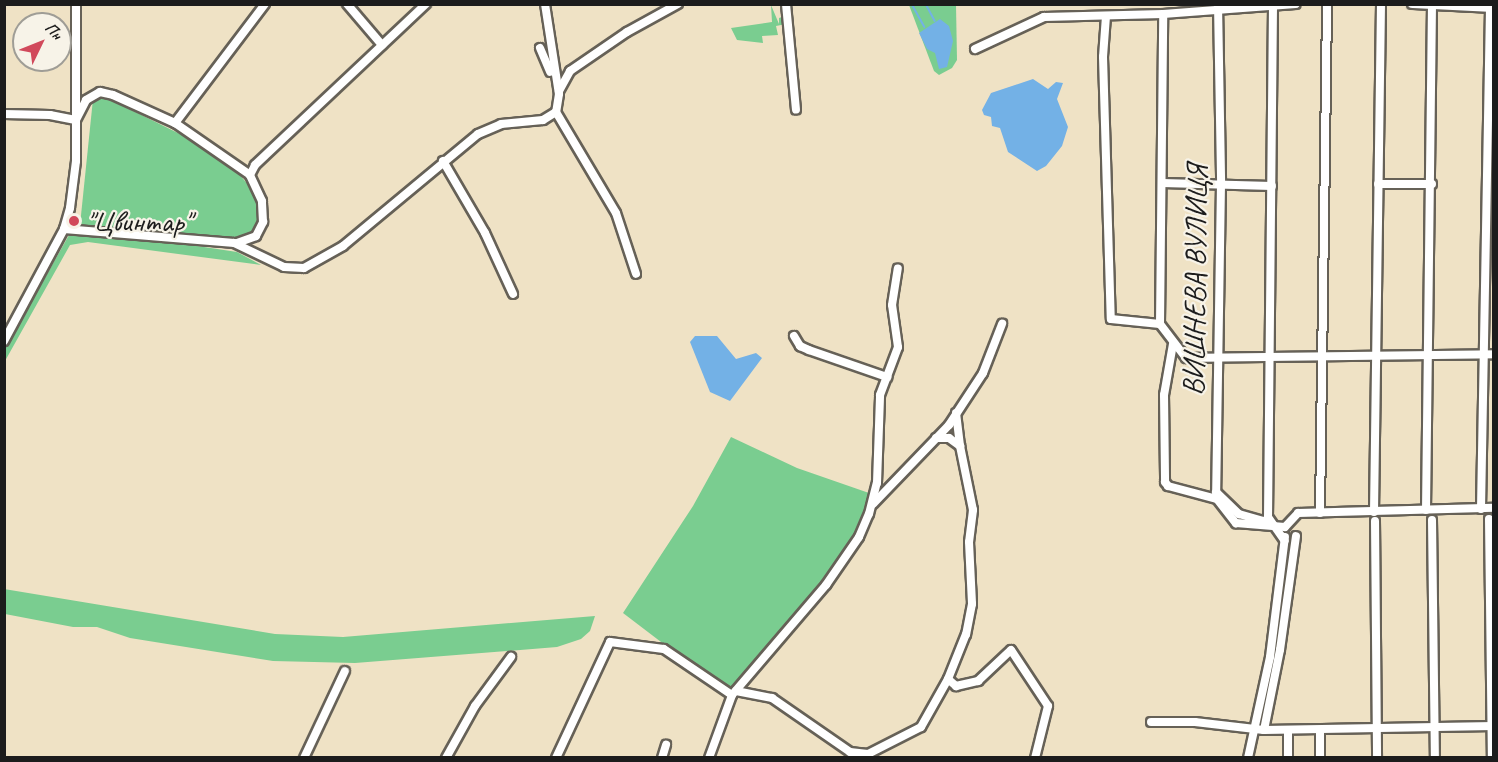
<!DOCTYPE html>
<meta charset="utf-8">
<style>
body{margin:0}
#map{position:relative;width:1498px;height:762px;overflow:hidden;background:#efe2c5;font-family:Caveat,sans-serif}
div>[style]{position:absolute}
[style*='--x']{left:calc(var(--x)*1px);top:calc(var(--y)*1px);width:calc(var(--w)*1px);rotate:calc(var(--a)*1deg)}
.green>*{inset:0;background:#7acd90}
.water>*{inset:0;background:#73b1e6}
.stream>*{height:1.5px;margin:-0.75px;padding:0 0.75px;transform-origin:0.75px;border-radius:0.75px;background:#73b1e6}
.roads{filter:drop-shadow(2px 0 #666157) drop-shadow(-2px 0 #666157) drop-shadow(0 2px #666157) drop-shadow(0 -2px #666157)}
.minor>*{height:8px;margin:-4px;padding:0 4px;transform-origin:4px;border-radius:4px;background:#fff}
.dots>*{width:16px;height:16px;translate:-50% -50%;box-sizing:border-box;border:3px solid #f7f3e8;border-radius:50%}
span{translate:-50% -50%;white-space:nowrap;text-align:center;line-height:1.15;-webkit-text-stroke:4.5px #f7f3e8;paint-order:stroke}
.poi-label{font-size:30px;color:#1c1c1c}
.left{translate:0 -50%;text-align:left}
.street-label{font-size:30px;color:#1c1c1c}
.frame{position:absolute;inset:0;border:6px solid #1c1c1c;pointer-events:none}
.north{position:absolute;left:12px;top:12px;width:60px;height:60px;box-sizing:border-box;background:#f7f3e8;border:2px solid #9f9d96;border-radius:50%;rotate:47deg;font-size:16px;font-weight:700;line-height:24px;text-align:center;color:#1c1c1c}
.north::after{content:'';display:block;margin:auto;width:21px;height:27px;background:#d1495b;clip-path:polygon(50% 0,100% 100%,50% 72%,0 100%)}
</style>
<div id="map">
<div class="green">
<i style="clip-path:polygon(771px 5px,779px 24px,779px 18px,785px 16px,786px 24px,776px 26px,778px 35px,762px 36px,763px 43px,737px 40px,731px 28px,772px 22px)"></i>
<i style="clip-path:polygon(909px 5px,956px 5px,957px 60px,952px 68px,939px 75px,934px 71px)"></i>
<i style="clip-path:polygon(93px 99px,109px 99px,186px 137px,239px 174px,257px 195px,261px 215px,253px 232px,247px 238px,227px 240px,80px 225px)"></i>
<i style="clip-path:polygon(69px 235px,158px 240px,237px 252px,261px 265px,88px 242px,70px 245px,5px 361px,5px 349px)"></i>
<i style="clip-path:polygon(731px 437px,797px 468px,869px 493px,859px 526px,831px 573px,728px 693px,623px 613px,693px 506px)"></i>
<i style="clip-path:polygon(4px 589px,275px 634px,343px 637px,595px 616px,590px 631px,581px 639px,557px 647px,355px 663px,273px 661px,130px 638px,97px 627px,73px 627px,5px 614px)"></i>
</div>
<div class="water">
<i style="clip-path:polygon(940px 19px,949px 26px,953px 41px,947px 67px,939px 69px,935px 53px,927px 49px,919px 33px)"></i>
<i style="clip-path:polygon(1033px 79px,1048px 89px,1056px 82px,1063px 83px,1057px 99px,1068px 127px,1062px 146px,1046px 166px,1037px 171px,1008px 152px,1000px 128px,992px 126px,991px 117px,984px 115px,982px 110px,991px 93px)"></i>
<i style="clip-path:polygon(695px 336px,717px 336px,736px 359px,756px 353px,762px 358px,730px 401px,710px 392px,690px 342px)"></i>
</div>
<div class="stream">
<i style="--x:912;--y:4;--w:26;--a:61"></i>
<i style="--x:926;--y:4;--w:19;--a:62"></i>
</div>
<div class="roads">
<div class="minor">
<i style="--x:347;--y:4;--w:54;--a:49.5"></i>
<i style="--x:545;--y:4;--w:91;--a:81.2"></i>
<i style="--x:559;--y:94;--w:18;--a:99"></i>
<i style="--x:556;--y:112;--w:117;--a:59.3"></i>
<i style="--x:616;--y:213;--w:64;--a:71.8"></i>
<i style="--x:786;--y:4;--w:106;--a:84.6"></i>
<i style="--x:1218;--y:4;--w:180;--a:89"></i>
<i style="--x:1221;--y:184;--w:308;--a:90.9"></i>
<i style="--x:1216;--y:492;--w:32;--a:44"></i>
<i style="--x:1239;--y:514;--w:32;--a:16"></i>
<i style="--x:1412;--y:4;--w:82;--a:2.8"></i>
<i style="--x:1273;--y:6;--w:511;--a:90.56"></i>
<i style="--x:1268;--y:517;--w:29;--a:55"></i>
<i style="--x:1106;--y:16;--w:41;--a:94.2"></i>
<i style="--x:1103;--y:57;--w:262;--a:88.3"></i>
<i style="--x:1111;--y:319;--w:49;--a:5.8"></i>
<i style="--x:1160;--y:324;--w:43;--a:52.6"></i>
<i style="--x:1186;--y:358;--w:308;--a:-0.7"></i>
<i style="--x:540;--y:48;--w:26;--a:67"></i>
<i style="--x:975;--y:49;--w:76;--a:-24.9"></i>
<i style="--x:1044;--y:17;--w:119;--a:-1.4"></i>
<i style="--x:1163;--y:14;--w:133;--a:-4.3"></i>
<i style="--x:559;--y:91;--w:23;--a:-61"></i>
<i style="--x:570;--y:71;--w:69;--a:-34.4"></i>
<i style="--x:627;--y:32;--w:58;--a:-28.8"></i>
<i style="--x:4;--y:114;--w:46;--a:1.2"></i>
<i style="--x:50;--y:115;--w:26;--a:11"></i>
<i style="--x:76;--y:120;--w:22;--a:-63"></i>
<i style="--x:86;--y:100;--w:16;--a:-30"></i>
<i style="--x:100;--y:92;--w:13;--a:13"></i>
<i style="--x:113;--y:95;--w:68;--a:24.3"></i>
<i style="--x:175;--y:123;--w:149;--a:-52.9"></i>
<i style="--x:175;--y:123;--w:91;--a:34.7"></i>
<i style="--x:443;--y:161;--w:83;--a:59.7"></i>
<i style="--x:485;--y:233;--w:67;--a:65.3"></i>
<i style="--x:1162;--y:183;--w:110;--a:1.6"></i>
<i style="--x:1378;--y:184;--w:54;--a:0"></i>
<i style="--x:64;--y:229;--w:171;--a:4.7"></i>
<i style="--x:234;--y:243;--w:55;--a:25.6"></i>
<i style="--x:284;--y:267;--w:20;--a:3"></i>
<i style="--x:304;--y:268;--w:45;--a:-29.4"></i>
<i style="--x:343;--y:246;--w:175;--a:-39.7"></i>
<i style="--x:478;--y:134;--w:25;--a:-23"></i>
<i style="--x:501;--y:124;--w:42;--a:-5.4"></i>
<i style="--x:543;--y:120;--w:15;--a:-32"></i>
<i style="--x:237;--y:243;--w:20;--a:-20"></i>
<i style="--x:256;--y:236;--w:16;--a:-63"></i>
<i style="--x:263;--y:222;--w:21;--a:-93"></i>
<i style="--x:262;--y:201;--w:29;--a:-115"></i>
<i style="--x:250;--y:175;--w:11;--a:-63"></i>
<i style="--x:255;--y:165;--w:235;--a:-43.3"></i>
<i style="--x:1160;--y:324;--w:310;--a:-89.4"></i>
<i style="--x:794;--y:336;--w:12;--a:59"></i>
<i style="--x:800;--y:346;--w:10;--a:24"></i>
<i style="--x:809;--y:350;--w:83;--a:19.1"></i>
<i style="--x:4;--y:341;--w:127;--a:-61.8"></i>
<i style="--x:64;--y:229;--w:22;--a:-74"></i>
<i style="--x:70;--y:208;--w:47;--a:-82.7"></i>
<i style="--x:76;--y:161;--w:157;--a:-90"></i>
<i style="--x:1173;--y:344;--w:52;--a:100"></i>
<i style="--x:1164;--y:395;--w:87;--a:89.3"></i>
<i style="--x:1165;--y:482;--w:5;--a:53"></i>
<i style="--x:1168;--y:486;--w:51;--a:14.9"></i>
<i style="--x:1217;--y:499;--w:31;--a:52"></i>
<i style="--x:1236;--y:523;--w:49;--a:4.7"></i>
<i style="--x:1285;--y:527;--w:19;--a:-47"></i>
<i style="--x:1298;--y:513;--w:196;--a:-1.5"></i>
<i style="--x:956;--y:413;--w:32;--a:83"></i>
<i style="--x:936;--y:438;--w:13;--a:0"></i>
<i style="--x:949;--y:438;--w:14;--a:36"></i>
<i style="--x:960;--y:446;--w:65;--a:78.5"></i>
<i style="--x:973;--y:510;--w:32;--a:97"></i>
<i style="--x:969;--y:542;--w:62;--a:87.2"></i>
<i style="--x:972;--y:604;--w:31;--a:101"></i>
<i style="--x:966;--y:634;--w:48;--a:111.8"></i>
<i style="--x:948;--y:679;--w:11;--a:41"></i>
<i style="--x:956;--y:686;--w:23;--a:-13"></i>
<i style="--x:978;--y:681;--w:45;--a:-43.2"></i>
<i style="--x:1011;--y:650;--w:67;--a:56.5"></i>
<i style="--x:1048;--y:706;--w:54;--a:104"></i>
<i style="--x:873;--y:504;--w:110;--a:-46.1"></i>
<i style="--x:949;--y:425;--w:62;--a:-56.8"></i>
<i style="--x:983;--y:373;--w:53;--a:-68.8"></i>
<i style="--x:1481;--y:509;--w:501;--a:-88.97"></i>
<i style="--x:1426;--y:510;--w:503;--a:-89.32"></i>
<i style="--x:1374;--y:512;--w:508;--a:-89.21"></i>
<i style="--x:1320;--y:513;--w:509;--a:-89.21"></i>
<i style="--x:1489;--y:519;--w:239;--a:89.3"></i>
<i style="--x:1432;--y:520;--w:238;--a:89.3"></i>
<i style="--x:1375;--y:521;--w:237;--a:89.5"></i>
<i style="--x:736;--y:691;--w:37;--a:11"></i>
<i style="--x:772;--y:698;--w:95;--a:34.7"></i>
<i style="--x:850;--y:752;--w:18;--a:6"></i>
<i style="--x:868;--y:754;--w:59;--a:-27"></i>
<i style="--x:921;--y:727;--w:55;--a:-60.6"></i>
<i style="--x:1151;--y:722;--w:44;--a:0"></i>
<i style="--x:1195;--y:722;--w:69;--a:6.6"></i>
<i style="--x:1264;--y:730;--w:230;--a:-1"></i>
<i style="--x:1264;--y:730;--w:82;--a:-78.7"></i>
<i style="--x:1280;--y:650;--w:115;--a:-82"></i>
<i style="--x:1320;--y:730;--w:28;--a:90"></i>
<i style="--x:304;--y:758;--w:96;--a:-64.8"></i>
<i style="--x:446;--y:758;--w:60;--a:-60.9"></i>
<i style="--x:475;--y:706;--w:61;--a:-53.7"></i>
<i style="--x:556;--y:758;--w:128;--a:-65"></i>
<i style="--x:610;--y:642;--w:54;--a:7.4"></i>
<i style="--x:664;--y:649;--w:82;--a:34.1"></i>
<i style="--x:662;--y:758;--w:14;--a:-73"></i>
<i style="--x:709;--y:758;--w:67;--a:-69.9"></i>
<i style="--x:732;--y:695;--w:145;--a:-49.5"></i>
<i style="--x:826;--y:585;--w:58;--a:-55.5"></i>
<i style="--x:859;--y:537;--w:25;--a:-67"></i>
<i style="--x:869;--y:514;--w:32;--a:-76"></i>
<i style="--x:877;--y:483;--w:88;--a:-88"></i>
<i style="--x:880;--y:395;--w:51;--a:-69.4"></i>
<i style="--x:898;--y:347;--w:42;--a:-98.1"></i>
<i style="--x:892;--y:305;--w:37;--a:-81"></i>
<i style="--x:1248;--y:758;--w:103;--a:-77.7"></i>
<i style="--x:1270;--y:657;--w:121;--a:-82.9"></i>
<i style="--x:1288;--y:758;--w:28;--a:-90"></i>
</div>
</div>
<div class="dots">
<i style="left:74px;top:221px;background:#d1495b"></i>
</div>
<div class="poi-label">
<span class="left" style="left:86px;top:221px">"Цвинтар"</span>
</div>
<div class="street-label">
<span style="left:1195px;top:280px;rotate:-89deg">ВИШНЕВА ВУЛИЦЯ</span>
</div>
<div class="frame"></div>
<div class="north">Пн</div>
</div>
